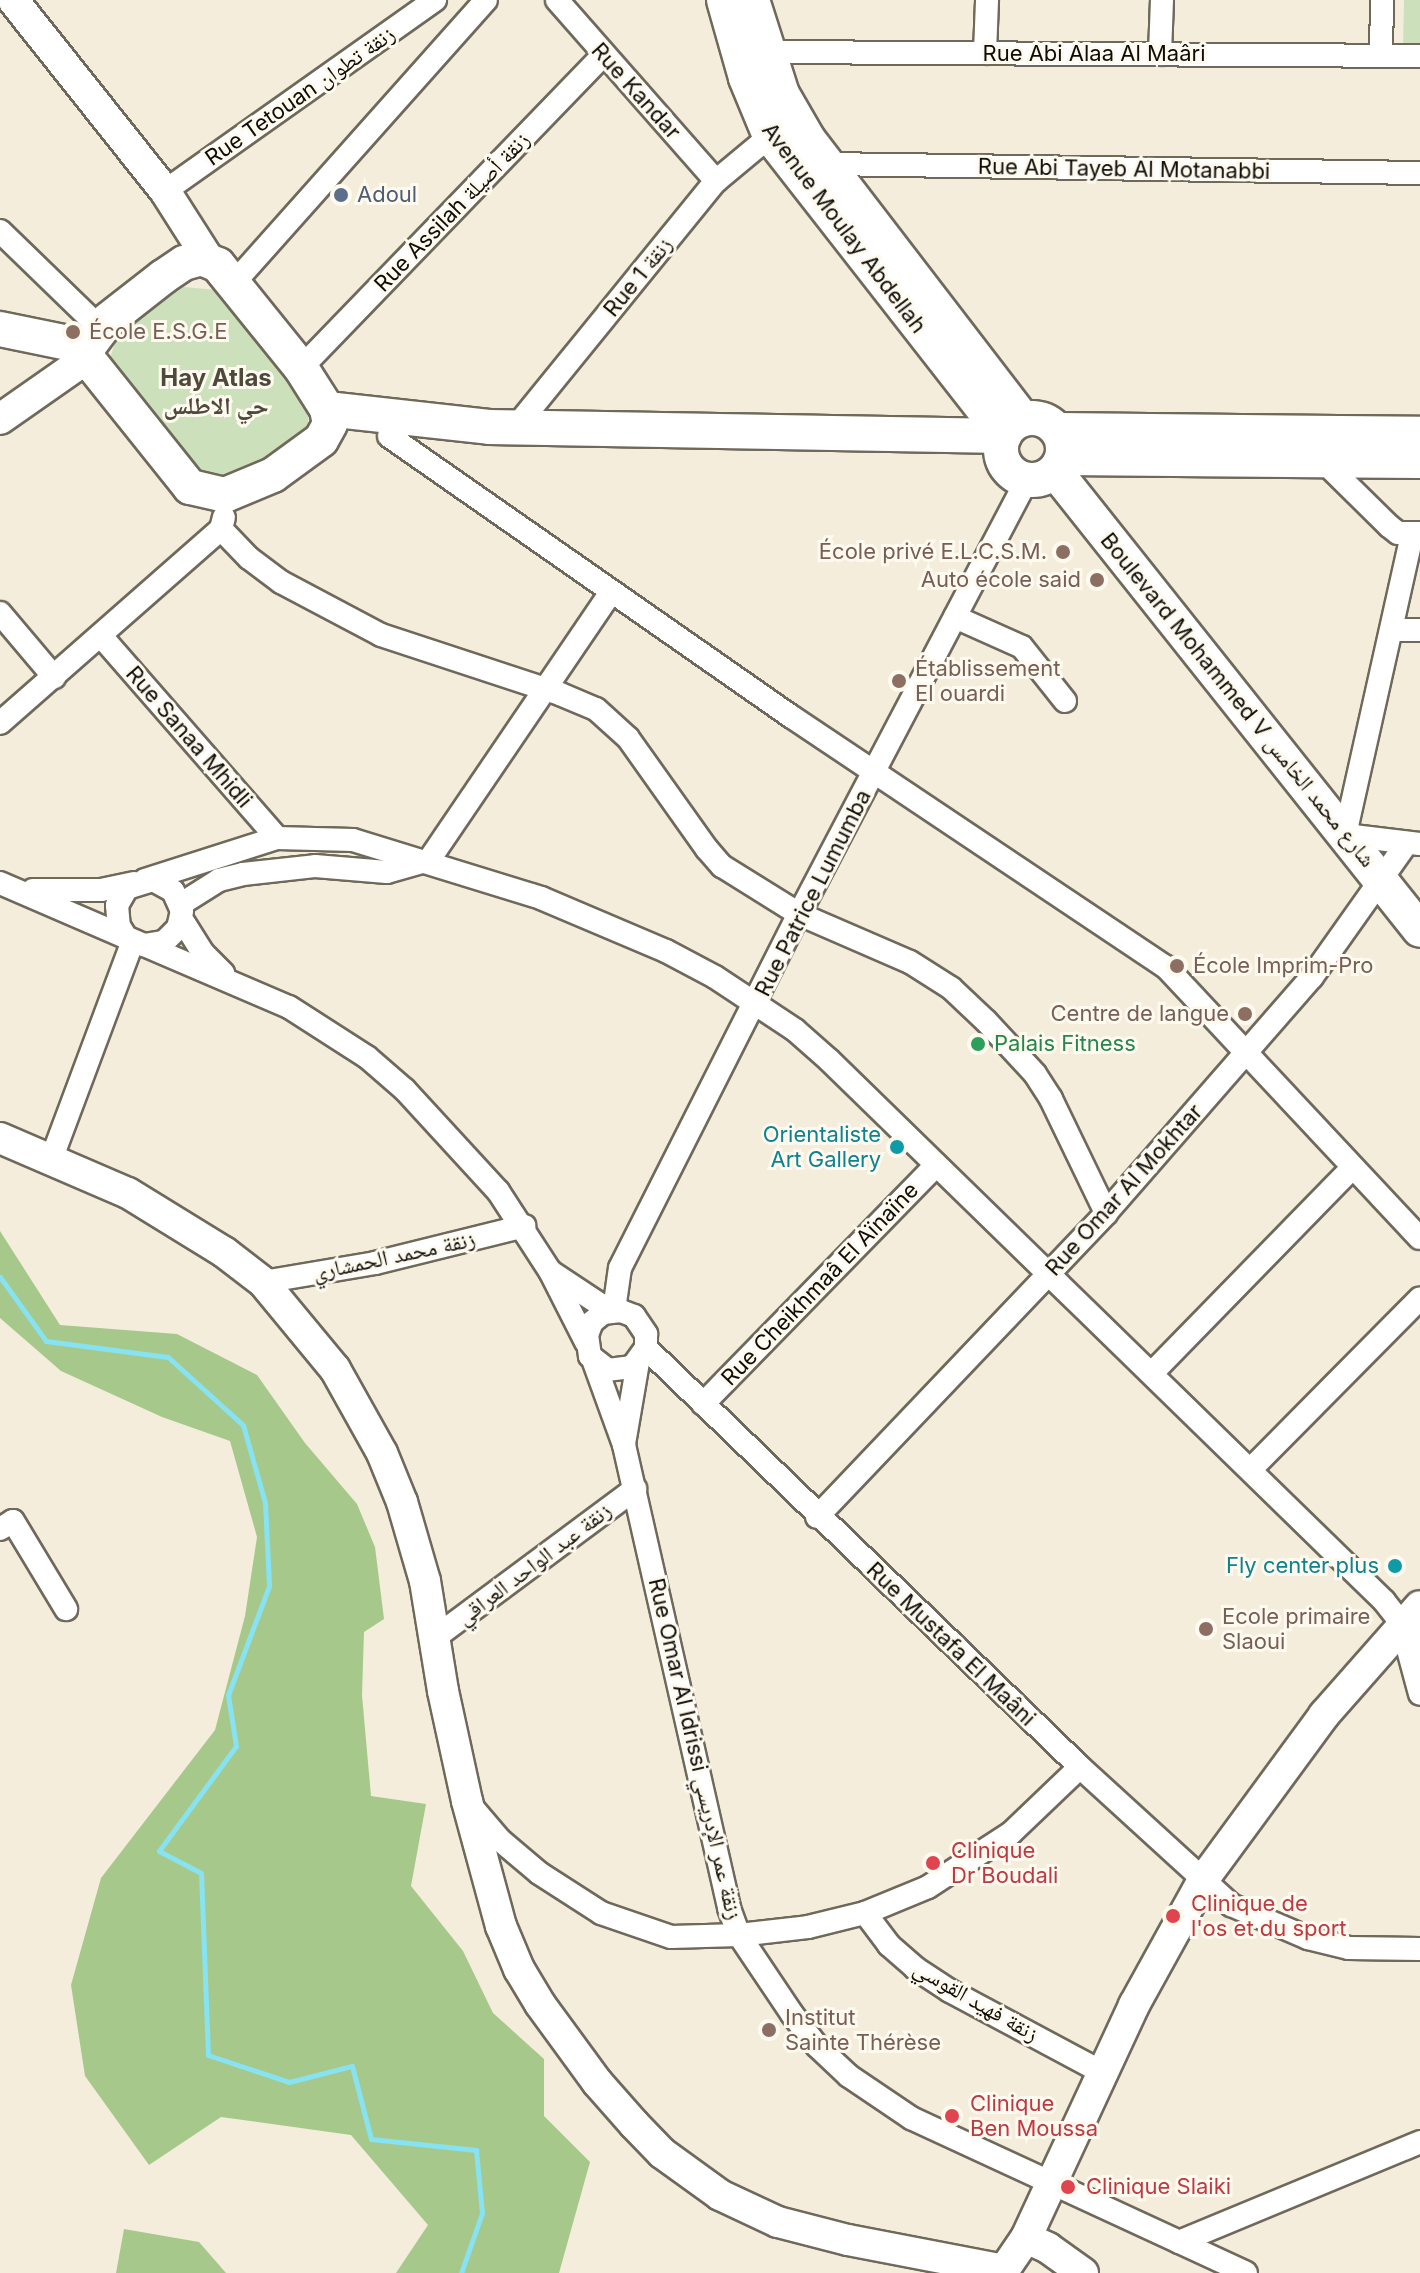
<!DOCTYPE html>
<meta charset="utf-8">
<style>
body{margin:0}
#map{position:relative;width:1420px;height:2273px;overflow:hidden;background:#f4eddc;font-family:Inter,"Noto Naskh Arabic",sans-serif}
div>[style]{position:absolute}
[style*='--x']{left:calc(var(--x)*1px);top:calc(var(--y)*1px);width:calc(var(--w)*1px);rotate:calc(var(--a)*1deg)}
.green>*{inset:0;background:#cce1bb}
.forest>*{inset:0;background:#a7c88b}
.stream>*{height:5px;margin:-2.5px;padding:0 2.5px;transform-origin:2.5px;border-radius:2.5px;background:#87e2f2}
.roads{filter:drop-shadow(2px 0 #6f695b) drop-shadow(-2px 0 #6f695b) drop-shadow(0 2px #6f695b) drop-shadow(0 -2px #6f695b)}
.street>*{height:22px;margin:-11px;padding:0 11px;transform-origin:11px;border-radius:11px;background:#fff}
.secondary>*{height:30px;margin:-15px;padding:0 15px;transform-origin:15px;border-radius:15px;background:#fff}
.primary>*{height:34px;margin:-17px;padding:0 17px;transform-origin:17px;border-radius:17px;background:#fff}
.primary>.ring{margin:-17px;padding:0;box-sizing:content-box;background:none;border:34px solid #fff;border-radius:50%}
.dots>*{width:22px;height:22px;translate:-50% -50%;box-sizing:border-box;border:4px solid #fefaf0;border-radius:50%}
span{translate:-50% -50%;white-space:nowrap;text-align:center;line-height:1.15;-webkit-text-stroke:6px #fefaf0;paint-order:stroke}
.street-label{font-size:22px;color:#0f0d08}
.service-label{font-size:22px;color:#4e5e75}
.left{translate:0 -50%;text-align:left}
.education-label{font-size:22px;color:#785e54}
.right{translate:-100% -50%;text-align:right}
.leisure-label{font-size:22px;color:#27864d}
.culture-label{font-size:22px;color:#0d838f}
.health-label{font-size:22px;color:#be3a42}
.neighbourhood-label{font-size:24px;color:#4f493c;font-weight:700}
</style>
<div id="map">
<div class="green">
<i style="clip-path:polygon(1404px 0,1420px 0,1420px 48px,1403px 48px)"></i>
<i style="clip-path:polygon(184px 287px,217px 290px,309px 409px,308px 427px,292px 446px,239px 482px,203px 481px,110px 358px,120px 328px)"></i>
</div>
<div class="forest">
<i style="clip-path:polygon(0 1231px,60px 1325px,177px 1334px,257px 1375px,305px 1443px,357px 1504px,375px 1547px,384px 1619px,364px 1632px,362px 1695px,371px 1796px,426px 1804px,411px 1886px,463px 1951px,493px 2013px,544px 2059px,544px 2116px,590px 2162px,559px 2273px,396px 2273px,428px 2225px,351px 2135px,221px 2117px,149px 2165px,85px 2076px,71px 1985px,101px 1878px,215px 1730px,245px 1616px,257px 1537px,230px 1441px,162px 1417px,61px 1371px,0 1318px)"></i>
<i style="clip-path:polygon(124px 2229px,199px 2242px,226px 2273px,116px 2273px)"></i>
</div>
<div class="stream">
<i style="--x:0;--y:1277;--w:79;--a:54.3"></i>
<i style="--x:46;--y:1341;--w:123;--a:7.5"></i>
<i style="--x:168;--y:1357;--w:101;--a:42.2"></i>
<i style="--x:243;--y:1425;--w:81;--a:74.2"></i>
<i style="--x:265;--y:1503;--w:83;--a:87.2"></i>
<i style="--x:269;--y:1586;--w:116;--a:110.6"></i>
<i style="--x:228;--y:1695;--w:52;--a:81.1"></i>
<i style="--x:236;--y:1746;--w:130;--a:126.3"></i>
<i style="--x:159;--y:1851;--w:47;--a:27.6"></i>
<i style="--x:201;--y:1873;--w:182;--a:87.8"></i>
<i style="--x:208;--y:2055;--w:85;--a:18.4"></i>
<i style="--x:289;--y:2082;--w:65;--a:-14.3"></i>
<i style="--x:352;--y:2066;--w:75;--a:75.4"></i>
<i style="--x:371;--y:2139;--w:106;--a:6"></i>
<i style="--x:476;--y:2150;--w:63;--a:84.6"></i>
<i style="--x:482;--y:2213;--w:64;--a:109.3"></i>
</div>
<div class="roads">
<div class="street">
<i style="--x:557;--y:0;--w:241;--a:48.7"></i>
<i style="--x:769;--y:52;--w:651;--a:0.35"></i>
<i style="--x:985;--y:53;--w:53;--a:-87.8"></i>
<i style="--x:1160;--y:54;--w:54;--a:-87.9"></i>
<i style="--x:1381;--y:56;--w:56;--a:-89"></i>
<i style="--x:827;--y:164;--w:593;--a:0.87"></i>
<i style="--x:165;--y:191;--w:331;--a:-35.3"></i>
<i style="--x:0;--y:231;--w:139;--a:44.1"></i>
<i style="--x:233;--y:284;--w:380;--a:-48.3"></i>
<i style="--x:301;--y:368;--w:435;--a:-46"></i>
<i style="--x:515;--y:428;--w:318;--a:-50.9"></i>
<i style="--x:716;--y:181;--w:70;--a:-39.8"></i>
<i style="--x:389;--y:436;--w:491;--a:34.9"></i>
<i style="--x:792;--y:717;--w:450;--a:33.8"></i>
<i style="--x:1166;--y:967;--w:371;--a:46.9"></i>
<i style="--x:1321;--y:459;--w:95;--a:44.6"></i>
<i style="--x:1389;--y:526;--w:11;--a:38"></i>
<i style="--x:1398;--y:533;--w:22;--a:0"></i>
<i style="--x:221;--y:529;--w:40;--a:46"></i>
<i style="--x:249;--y:558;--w:40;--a:37"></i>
<i style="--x:281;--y:582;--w:113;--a:27.9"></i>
<i style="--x:381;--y:635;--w:188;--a:18.2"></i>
<i style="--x:560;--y:694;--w:39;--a:23"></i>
<i style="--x:596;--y:709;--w:43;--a:42.2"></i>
<i style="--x:628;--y:738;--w:136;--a:54.6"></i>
<i style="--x:707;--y:849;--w:23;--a:49"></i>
<i style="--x:722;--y:866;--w:91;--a:31.9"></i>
<i style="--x:799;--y:914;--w:121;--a:23.4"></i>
<i style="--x:910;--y:962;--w:49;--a:32.4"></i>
<i style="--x:951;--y:988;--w:48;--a:43.3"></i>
<i style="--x:986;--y:1021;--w:72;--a:47.2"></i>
<i style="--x:1035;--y:1074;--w:30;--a:57"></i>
<i style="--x:1051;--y:1099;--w:127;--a:64.2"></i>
<i style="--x:1412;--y:535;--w:307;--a:102.6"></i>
<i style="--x:1345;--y:835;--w:75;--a:6.9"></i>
<i style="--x:0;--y:613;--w:84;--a:49.8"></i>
<i style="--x:955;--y:617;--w:73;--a:24.1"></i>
<i style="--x:1022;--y:647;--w:69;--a:51.5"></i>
<i style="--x:1392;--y:630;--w:28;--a:0"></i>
<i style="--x:101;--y:636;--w:268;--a:48.9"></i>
<i style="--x:0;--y:723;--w:294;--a:-41.3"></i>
<i style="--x:221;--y:529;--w:12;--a:-76"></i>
<i style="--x:145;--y:880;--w:139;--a:-17.7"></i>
<i style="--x:277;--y:838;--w:76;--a:1.5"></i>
<i style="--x:353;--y:840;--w:197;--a:17.1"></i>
<i style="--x:541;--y:898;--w:136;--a:23"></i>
<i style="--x:666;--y:951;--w:55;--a:28"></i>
<i style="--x:715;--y:977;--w:96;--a:33.5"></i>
<i style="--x:795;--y:1030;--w:45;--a:41.4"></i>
<i style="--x:829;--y:1060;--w:775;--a:44.27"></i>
<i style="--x:1384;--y:1601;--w:58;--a:52"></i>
<i style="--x:0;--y:883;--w:157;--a:23.3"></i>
<i style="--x:144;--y:945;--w:20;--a:-9"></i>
<i style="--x:164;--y:942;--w:20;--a:-45"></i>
<i style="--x:178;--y:928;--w:17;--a:-77"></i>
<i style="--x:182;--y:911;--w:22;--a:-114"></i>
<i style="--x:173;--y:891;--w:23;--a:-151"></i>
<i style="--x:153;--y:880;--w:27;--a:163"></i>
<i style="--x:127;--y:888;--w:20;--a:120"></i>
<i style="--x:117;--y:905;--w:21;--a:85"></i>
<i style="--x:119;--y:926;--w:9;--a:58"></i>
<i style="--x:33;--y:890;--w:68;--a:0"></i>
<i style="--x:101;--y:890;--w:34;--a:-12"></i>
<i style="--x:181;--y:904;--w:45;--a:-32.3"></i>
<i style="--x:219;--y:880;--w:25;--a:-14"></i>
<i style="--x:243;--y:874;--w:72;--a:-6.3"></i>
<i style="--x:315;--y:866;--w:72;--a:4.8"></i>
<i style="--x:387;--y:872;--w:44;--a:-15.9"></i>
<i style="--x:429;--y:860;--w:324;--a:-55.8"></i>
<i style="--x:181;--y:918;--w:40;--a:58"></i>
<i style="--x:202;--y:952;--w:30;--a:45"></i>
<i style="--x:144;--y:945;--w:158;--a:23.2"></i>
<i style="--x:289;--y:1007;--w:93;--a:32.7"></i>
<i style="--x:367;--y:1057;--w:50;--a:41"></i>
<i style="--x:405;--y:1090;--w:137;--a:47.4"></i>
<i style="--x:498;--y:1191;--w:95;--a:57"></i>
<i style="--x:550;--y:1271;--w:80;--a:63.1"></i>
<i style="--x:51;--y:1160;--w:234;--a:-69.5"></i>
<i style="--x:551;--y:1272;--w:71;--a:33.5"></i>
<i style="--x:263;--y:1282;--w:114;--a:-9.6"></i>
<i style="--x:375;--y:1263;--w:154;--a:-13.9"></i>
<i style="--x:614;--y:1310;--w:42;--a:-81.9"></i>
<i style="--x:620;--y:1268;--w:397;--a:-63.2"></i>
<i style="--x:799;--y:914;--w:490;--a:-62.3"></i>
<i style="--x:646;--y:1348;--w:24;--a:126"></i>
<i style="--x:632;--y:1367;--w:24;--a:173"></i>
<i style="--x:608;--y:1370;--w:23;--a:-142"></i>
<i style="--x:590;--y:1356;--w:21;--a:-98"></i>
<i style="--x:587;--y:1335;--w:14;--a:-69"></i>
<i style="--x:592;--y:1322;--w:14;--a:-39"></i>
<i style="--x:603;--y:1313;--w:18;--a:-6"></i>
<i style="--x:621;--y:1311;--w:14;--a:21"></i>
<i style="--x:634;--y:1316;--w:22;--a:56"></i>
<i style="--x:646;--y:1334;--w:14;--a:90"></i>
<i style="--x:646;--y:1348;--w:603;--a:43.99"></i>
<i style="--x:1080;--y:1767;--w:205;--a:42.4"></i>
<i style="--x:1231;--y:1905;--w:84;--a:23.2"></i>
<i style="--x:1308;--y:1938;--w:42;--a:13.7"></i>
<i style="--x:1349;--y:1948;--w:71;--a:0.8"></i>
<i style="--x:594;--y:1362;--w:88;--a:70.1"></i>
<i style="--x:624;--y:1445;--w:475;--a:77.2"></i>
<i style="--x:729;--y:1908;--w:29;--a:70"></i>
<i style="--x:739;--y:1935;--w:95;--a:56.1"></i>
<i style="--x:792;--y:2014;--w:41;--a:52"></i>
<i style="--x:817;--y:2046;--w:44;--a:43.2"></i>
<i style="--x:849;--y:2076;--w:75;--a:34.1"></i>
<i style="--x:911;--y:2118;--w:369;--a:24.8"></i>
<i style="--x:1152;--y:1373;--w:286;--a:-45.7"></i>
<i style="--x:703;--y:1404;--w:334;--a:-45.7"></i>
<i style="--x:624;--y:1444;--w:83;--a:-80.3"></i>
<i style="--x:1251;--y:1469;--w:240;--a:-45.3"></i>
<i style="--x:817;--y:1517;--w:419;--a:-46.4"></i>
<i style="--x:1106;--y:1213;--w:313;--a:-48.9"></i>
<i style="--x:1312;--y:977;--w:164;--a:-54.7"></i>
<i style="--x:0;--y:1529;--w:15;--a:-32"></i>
<i style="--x:13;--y:1521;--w:103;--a:58.9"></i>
<i style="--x:1403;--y:1631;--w:65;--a:74.9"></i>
<i style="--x:433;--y:1639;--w:252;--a:-36.6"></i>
<i style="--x:471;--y:1806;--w:45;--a:49.5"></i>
<i style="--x:500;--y:1840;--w:51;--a:40.2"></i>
<i style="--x:539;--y:1873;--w:74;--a:32.8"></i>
<i style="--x:601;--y:1913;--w:74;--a:18.9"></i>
<i style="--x:671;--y:1937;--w:68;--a:-1.7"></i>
<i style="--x:739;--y:1935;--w:69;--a:-6.6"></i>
<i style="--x:808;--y:1927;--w:59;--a:-13.8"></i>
<i style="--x:865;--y:1913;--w:68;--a:-22.4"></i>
<i style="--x:928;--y:1887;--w:99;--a:-33"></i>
<i style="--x:1011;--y:1833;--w:95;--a:-43.7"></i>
<i style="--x:865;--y:1913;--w:40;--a:53"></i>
<i style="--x:889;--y:1945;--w:35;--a:41"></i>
<i style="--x:915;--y:1968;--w:42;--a:33.3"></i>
<i style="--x:950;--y:1991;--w:172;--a:28.1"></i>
<i style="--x:1179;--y:2242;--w:261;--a:-22.5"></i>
</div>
<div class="secondary">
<i style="--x:13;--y:0;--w:244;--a:51.5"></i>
<i style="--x:165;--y:191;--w:82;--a:57.5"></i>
<i style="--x:0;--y:419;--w:106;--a:-35"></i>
<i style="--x:0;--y:1138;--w:139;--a:23.3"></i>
<i style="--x:128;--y:1193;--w:113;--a:31.6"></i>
<i style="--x:224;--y:1252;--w:49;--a:37.6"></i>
<i style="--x:263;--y:1282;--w:113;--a:50.4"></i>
<i style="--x:335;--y:1369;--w:96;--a:60.8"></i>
<i style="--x:382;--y:1453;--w:53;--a:67.8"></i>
<i style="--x:402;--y:1502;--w:82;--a:73.8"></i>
<i style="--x:425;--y:1581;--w:111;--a:80.7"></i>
<i style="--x:443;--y:1691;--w:113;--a:77.7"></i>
<i style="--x:467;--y:1801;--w:130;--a:74.8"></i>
<i style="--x:501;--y:1926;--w:47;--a:67.3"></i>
<i style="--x:519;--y:1969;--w:41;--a:59"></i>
<i style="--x:540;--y:2004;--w:97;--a:53.8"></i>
<i style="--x:597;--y:2082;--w:56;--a:48.6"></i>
<i style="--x:634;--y:2124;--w:40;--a:46"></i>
<i style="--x:662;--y:2153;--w:72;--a:35.9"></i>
<i style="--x:720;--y:2195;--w:64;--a:25"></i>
<i style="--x:778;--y:2222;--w:72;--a:14.4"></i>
<i style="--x:848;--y:2240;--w:159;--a:10.9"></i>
<i style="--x:1026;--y:2238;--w:24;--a:24"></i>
<i style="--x:1048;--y:2248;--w:43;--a:35.5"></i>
<i style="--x:1002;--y:2273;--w:42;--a:-55.6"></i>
<i style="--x:1026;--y:2238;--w:257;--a:-65.1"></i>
<i style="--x:1134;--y:2005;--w:143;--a:-61.1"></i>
<i style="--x:1203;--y:1880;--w:205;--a:-53.7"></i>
<i style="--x:1324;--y:1715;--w:145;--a:-48.6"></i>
</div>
<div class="primary">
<i style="--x:724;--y:0;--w:81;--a:74.2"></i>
<i style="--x:746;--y:78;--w:63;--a:67.5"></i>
<i style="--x:770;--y:136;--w:380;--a:52"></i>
<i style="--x:752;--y:0;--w:99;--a:72.3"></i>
<i style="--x:782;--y:94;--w:52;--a:60"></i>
<i style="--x:808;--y:139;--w:353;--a:52.5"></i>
<i style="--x:201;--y:258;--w:18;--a:22"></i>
<i style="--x:218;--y:265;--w:132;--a:51.1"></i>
<i style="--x:301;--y:368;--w:49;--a:57.6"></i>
<i style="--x:327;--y:409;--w:15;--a:79"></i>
<i style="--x:330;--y:424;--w:18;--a:119"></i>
<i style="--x:321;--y:440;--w:59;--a:143.9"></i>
<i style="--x:273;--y:475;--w:52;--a:157.4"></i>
<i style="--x:225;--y:495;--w:36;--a:-167"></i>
<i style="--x:190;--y:487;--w:165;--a:-128.6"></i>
<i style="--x:87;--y:358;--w:11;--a:-85"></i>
<i style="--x:88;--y:347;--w:34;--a:-53"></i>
<i style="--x:108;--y:320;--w:70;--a:-38"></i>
<i style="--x:163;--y:277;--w:25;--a:-34"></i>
<i style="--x:184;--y:263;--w:18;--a:-16"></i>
<i style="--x:0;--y:329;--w:90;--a:11.6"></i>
<i style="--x:327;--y:409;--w:163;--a:6.3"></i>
<i style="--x:489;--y:427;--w:515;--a:1"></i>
<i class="ring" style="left:1001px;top:418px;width:28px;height:28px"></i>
<i style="--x:1058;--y:430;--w:362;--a:0.6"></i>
<i style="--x:1063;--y:458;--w:357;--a:0.5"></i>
<i style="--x:1055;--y:471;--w:586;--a:51.51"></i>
</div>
</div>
<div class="dots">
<i style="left:341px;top:195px;background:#5c6f8a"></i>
<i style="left:73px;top:332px;background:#8d6e63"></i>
<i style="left:1063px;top:552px;background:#8d6e63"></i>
<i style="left:1097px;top:580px;background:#8d6e63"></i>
<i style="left:899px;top:681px;background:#8d6e63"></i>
<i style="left:1177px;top:966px;background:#8d6e63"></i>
<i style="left:1245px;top:1014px;background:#8d6e63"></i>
<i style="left:978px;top:1044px;background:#2e9e5b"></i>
<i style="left:897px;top:1147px;background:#0f9aa8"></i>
<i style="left:1395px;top:1566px;background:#0f9aa8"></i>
<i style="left:1206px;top:1629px;background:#8d6e63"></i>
<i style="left:933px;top:1863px;background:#e0444e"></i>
<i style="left:1173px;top:1916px;background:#e0444e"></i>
<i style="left:769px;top:2030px;background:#8d6e63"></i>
<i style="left:952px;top:2116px;background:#e0444e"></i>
<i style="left:1068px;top:2187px;background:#e0444e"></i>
</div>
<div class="street-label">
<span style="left:1094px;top:54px">Rue Abi Alaa Al Maâri</span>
<span style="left:636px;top:91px;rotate:48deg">Rue Kandar</span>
<span style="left:300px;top:96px;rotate:-35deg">Rue Tetouan زنقة تطوان</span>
<span style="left:1124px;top:169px;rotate:1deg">Rue Abi Tayeb Al Motanabbi</span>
<span style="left:452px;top:212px;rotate:-46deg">Rue Assilah زنقة أصيلة</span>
<span style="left:844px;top:228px;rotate:53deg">Avenue Moulay Abdellah</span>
<span style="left:638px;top:277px;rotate:-51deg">Rue 1 زنقة</span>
<span style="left:1238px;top:700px;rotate:51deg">Boulevard Mohammed V شارع محمد الخامس</span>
<span style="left:189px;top:737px;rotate:49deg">Rue Sanaa Mhidli</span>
<span style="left:813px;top:893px;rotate:-63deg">Rue Patrice Lumumba</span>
<span style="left:1124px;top:1190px;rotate:-48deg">Rue Omar Al Mokhtar</span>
<span style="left:394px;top:1256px;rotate:-12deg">زنقة محمد الحمشاري</span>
<span style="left:820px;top:1284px;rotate:-46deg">Rue Cheikhmaâ El Aïnaïne</span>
<span style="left:534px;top:1564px;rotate:-37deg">زنقة عبد الواحد العراقي</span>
<span style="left:951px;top:1644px;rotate:44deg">Rue Mustafa El Maâni</span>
<span style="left:695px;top:1749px;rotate:77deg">Rue Omar Al Idrissi زنقة عمر الإدريسي</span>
<span style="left:976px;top:2001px;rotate:30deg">زنقة فهيد القوسي</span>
</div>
<div class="service-label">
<span class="left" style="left:357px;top:195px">Adoul</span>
</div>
<div class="education-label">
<span class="left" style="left:89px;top:332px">École E.S.G.E</span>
<span class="right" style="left:1047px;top:552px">École privé E.L.C.S.M.</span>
<span class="right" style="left:1081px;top:580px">Auto école said</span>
<span class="left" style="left:915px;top:681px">Établissement<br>El ouardi</span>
<span class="left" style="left:1193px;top:966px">École Imprim-Pro</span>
<span class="right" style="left:1229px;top:1014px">Centre de langue</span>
<span class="left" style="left:1222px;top:1629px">Ecole primaire<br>Slaoui</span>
<span class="left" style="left:785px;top:2030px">Institut<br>Sainte Thérèse</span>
</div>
<div class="leisure-label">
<span class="left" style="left:994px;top:1044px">Palais Fitness</span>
</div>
<div class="culture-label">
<span class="right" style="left:881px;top:1147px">Orientaliste<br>Art Gallery</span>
<span class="right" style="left:1379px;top:1566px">Fly center plus</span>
</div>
<div class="health-label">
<span class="left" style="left:951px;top:1863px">Clinique<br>Dr Boudali</span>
<span class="left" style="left:1191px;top:1916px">Clinique de<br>l'os et du sport</span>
<span class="left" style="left:970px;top:2116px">Clinique<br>Ben Moussa</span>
<span class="left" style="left:1086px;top:2187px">Clinique Slaiki</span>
</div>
<div class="neighbourhood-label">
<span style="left:216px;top:392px">Hay Atlas<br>حي الاطلس</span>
</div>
</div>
